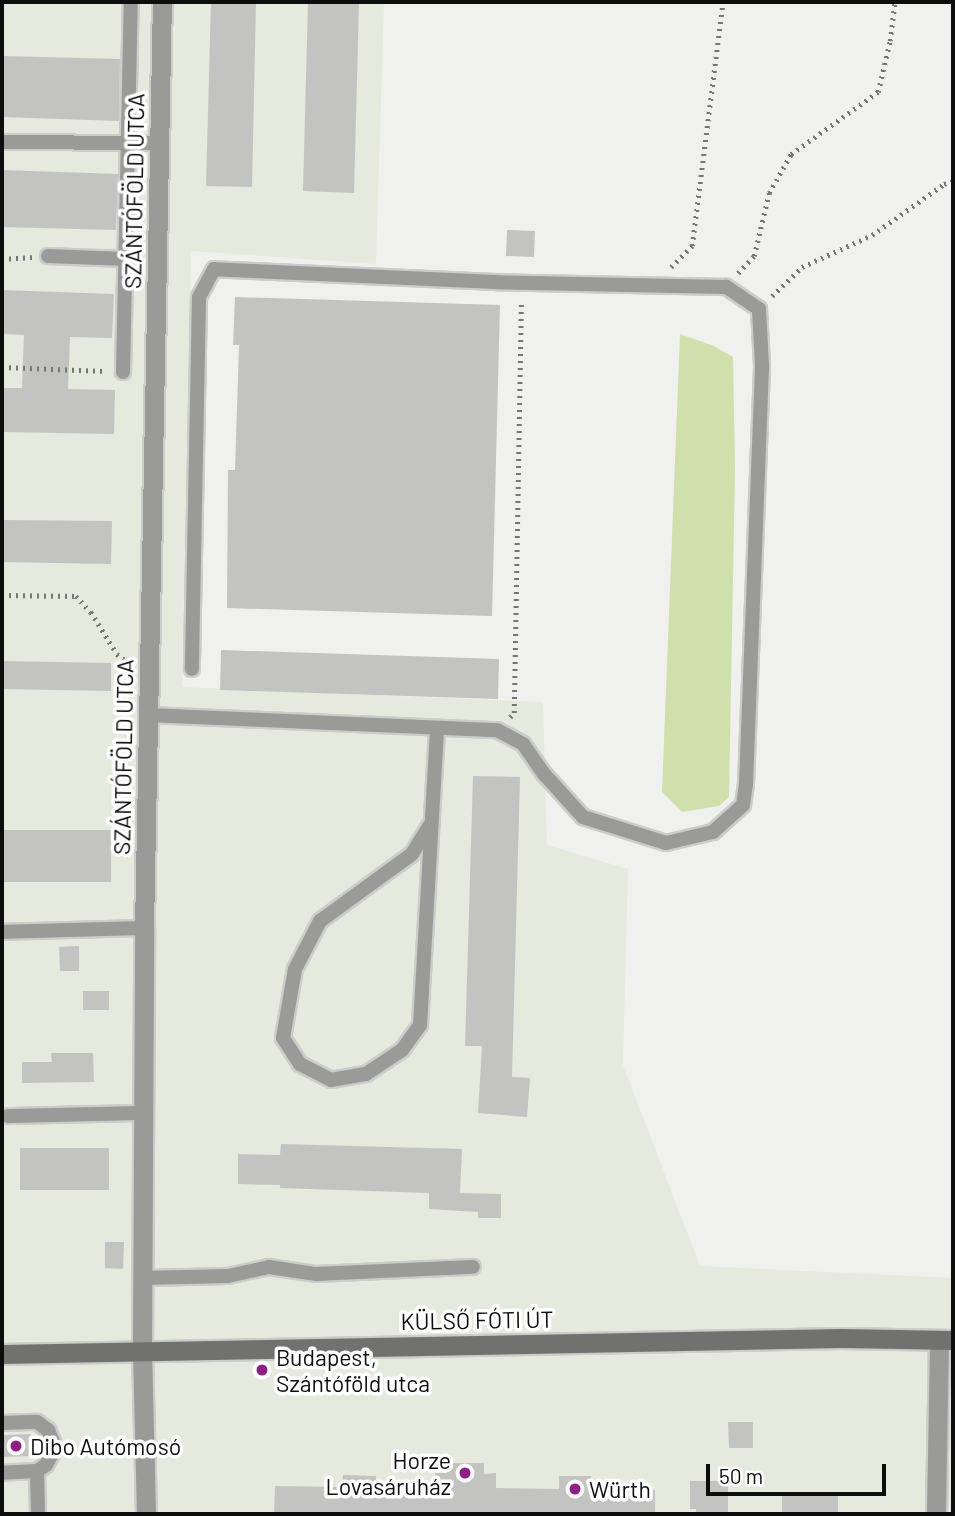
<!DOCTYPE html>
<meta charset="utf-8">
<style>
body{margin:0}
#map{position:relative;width:955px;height:1516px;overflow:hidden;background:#f0f1ee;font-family:Barlow,sans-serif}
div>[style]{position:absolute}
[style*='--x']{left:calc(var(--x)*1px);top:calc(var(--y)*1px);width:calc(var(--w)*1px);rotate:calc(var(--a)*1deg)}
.built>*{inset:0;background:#e5e9de}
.green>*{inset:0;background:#cfe0ac}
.building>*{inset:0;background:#c3c4c1}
.path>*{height:4.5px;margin-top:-2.25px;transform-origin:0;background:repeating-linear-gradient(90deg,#757674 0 2px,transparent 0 7px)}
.roads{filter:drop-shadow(2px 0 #cccdca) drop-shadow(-2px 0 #cccdca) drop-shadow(0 2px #cccdca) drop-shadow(0 -2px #cccdca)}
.service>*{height:14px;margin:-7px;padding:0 7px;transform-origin:7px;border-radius:7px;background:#9a9a99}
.minor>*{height:19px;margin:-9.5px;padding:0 9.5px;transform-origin:9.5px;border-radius:9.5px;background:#9a9a99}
.secondary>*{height:19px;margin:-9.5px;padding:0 9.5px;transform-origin:9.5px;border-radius:9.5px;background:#71716f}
.dots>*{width:19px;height:19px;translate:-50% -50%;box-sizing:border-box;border:4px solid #fff;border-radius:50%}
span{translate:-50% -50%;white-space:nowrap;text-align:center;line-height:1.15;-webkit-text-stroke:7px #fff;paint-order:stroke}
.street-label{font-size:23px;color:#0c0d0c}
.poi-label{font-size:23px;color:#0c0d0c}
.left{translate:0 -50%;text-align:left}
.right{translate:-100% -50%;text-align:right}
.frame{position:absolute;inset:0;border:4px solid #0c0d0c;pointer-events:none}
.scale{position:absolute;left:706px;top:1464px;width:180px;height:32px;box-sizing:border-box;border:4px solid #0c0d0c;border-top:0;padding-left:9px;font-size:21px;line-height:24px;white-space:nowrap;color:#0c0d0c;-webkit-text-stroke:5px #fff;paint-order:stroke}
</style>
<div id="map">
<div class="built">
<i style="clip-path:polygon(2px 2px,384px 2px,376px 264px,191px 251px,182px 687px,543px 702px,547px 845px,628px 869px,623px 1065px,700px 1266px,953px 1278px,953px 1514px,2px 1514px)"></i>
</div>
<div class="green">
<i style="clip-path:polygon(680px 334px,714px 346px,733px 357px,735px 468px,729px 797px,719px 806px,682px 812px,662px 792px)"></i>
</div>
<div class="building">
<i style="clip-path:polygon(211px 2px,256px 2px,252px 187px,206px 186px)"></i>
<i style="clip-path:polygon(308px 2px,359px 2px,354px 193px,303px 191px)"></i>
<i style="clip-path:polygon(2px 56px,120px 59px,119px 121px,2px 117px)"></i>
<i style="clip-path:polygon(2px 170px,118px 174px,116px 230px,2px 227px)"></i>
<i style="clip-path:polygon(507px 230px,535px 231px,534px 257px,506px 256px)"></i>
<i style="clip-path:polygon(2px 290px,114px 294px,112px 338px,70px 337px,68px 389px,115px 390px,114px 434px,2px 432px,2px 388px,22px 388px,24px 335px,2px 334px)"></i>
<i style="clip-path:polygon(235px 297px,500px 305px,492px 616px,227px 608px,228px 470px,235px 470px,239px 345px,233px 345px)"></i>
<i style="clip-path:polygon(2px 520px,112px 521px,111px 564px,2px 562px)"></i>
<i style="clip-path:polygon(221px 650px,499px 659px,498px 699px,220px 690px)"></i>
<i style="clip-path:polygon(2px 661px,111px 663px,111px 691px,2px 689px)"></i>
<i style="clip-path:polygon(473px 776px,520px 777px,512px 1077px,530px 1078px,527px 1117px,478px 1113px,482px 1046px,465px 1046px)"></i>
<i style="clip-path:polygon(2px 830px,111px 830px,111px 882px,2px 882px)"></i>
<i style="clip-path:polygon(79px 946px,79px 971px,60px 971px,59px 947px)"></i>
<i style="clip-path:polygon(83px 991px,109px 991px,109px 1010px,83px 1010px)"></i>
<i style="clip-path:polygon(51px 1053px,93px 1053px,94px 1082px,22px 1083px,22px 1062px,52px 1062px)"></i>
<i style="clip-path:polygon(281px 1144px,462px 1149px,460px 1193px,501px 1194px,501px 1218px,478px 1218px,478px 1212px,429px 1209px,429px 1193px,280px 1188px,280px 1185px,238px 1184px,238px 1154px,280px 1155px)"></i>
<i style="clip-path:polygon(20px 1148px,109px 1148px,109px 1190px,20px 1190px)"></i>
<i style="clip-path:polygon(105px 1242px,124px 1242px,123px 1269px,105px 1268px)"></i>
<i style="clip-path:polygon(728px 1422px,753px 1422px,753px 1448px,729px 1448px)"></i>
<i style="clip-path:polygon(31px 1434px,32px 1456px,2px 1457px,2px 1435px)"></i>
<i style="clip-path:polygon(447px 1463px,484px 1463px,484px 1474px,496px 1473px,496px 1488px,559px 1489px,559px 1476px,591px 1476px,590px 1489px,655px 1490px,655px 1514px,274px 1514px,275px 1486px,342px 1487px,343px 1475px,376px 1476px,376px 1487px,435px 1488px,435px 1473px,447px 1473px)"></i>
<i style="clip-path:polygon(690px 1481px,728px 1481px,728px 1514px,696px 1514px,696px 1509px,690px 1509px)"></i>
<i style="clip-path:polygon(782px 1492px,838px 1492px,838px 1514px,782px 1514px)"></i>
</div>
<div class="path">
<i style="--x:2;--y:259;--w:30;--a:-4"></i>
<i style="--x:671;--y:267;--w:30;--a:-45"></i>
<i style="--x:692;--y:246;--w:246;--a:-82.8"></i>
<i style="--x:738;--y:273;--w:23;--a:-47"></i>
<i style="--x:754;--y:256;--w:65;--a:-76.6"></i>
<i style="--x:769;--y:193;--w:45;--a:-60.6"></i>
<i style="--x:791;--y:154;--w:107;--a:-35.5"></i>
<i style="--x:878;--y:92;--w:52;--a:-76.8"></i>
<i style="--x:890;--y:41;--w:39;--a:-83"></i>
<i style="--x:772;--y:296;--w:42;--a:-44"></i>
<i style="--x:802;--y:267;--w:77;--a:-24.6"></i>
<i style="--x:872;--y:235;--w:88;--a:-35.3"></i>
<i style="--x:944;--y:184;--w:9;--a:-18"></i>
<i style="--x:2;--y:367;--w:103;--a:2.2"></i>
<i style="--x:2;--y:595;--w:74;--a:0.8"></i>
<i style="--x:76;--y:596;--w:22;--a:47"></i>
<i style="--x:91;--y:612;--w:49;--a:58.2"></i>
<i style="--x:117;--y:654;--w:15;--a:37"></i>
<i style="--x:510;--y:717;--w:6;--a:-45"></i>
<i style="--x:514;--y:713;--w:412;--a:-89"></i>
</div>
<div class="roads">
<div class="service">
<i style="--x:2;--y:142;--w:157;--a:0.4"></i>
<i style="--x:48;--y:256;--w:77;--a:2.2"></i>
<i style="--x:123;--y:372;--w:370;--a:-88.8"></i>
<i style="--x:149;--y:715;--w:348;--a:2.5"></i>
<i style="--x:497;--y:730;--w:30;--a:28"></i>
<i style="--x:523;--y:744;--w:38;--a:55"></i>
<i style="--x:545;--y:775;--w:57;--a:47.9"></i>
<i style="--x:583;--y:817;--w:87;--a:17.4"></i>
<i style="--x:666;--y:843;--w:48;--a:-13.2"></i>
<i style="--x:713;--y:832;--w:40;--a:-42"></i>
<i style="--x:743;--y:805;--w:21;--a:-82"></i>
<i style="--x:746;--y:784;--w:419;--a:-87.8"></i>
<i style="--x:762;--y:365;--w:56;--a:-93.1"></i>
<i style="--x:759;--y:309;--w:40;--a:-146"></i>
<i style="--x:726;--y:287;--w:231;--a:-178.8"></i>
<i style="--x:495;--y:282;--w:281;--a:-177.4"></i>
<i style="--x:214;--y:269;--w:32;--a:118"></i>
<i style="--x:199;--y:297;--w:372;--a:91.1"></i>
<i style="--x:430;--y:825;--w:34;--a:122"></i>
<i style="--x:412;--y:854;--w:114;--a:143.9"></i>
<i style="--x:320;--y:921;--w:54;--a:117.5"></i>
<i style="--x:295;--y:969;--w:70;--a:99.9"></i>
<i style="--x:283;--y:1038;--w:31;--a:57"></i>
<i style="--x:300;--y:1064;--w:35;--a:27"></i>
<i style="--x:331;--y:1080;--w:36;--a:-10"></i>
<i style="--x:366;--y:1074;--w:43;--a:-33.7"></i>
<i style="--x:402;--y:1050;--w:31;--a:-54"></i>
<i style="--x:420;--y:1025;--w:297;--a:-86.7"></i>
<i style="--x:2;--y:932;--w:142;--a:-1.6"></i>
<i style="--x:8;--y:1116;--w:135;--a:-1.3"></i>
<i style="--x:143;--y:1278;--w:85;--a:-1.3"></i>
<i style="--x:228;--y:1276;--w:42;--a:-12.4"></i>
<i style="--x:269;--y:1267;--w:48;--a:8.5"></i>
<i style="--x:316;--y:1274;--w:157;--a:-2.6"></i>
<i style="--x:2;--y:1423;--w:35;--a:-2"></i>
<i style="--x:37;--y:1422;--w:14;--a:36"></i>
<i style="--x:48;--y:1430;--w:13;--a:67"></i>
<i style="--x:53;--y:1442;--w:12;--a:95"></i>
<i style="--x:52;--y:1454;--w:13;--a:119"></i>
<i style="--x:46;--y:1465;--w:11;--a:146"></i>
<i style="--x:37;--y:1471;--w:35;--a:177"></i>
<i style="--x:37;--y:1471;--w:43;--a:88.7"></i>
</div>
<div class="minor">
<i style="--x:146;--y:1514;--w:164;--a:-91.4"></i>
<i style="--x:142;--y:1350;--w:422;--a:-89.7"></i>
<i style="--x:144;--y:928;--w:926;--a:-88.89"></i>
<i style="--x:936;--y:1514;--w:174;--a:-89"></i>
</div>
<div class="secondary">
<i style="--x:2;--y:1354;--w:839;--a:-1.09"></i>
<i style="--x:841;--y:1338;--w:112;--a:1"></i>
</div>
</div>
<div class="dots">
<i style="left:262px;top:1370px;background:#8e2083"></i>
<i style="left:16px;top:1446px;background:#8e2083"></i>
<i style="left:465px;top:1473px;background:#8e2083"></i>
<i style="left:575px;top:1489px;background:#8e2083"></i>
</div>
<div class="street-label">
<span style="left:134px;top:191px;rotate:-89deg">SZÁNTÓFÖLD UTCA</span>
<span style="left:123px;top:757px;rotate:-89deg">SZÁNTÓFÖLD UTCA</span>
<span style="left:477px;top:1320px;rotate:-1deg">KÜLSŐ FÓTI ÚT</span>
</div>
<div class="poi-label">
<span class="left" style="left:276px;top:1370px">Budapest,<br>Szántóföld utca</span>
<span class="left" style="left:30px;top:1446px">Dibo Autómosó</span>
<span class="right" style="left:451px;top:1473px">Horze<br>Lovasáruház</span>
<span class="left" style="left:589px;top:1489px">Würth</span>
</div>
<div class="frame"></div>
<div class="scale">50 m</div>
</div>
